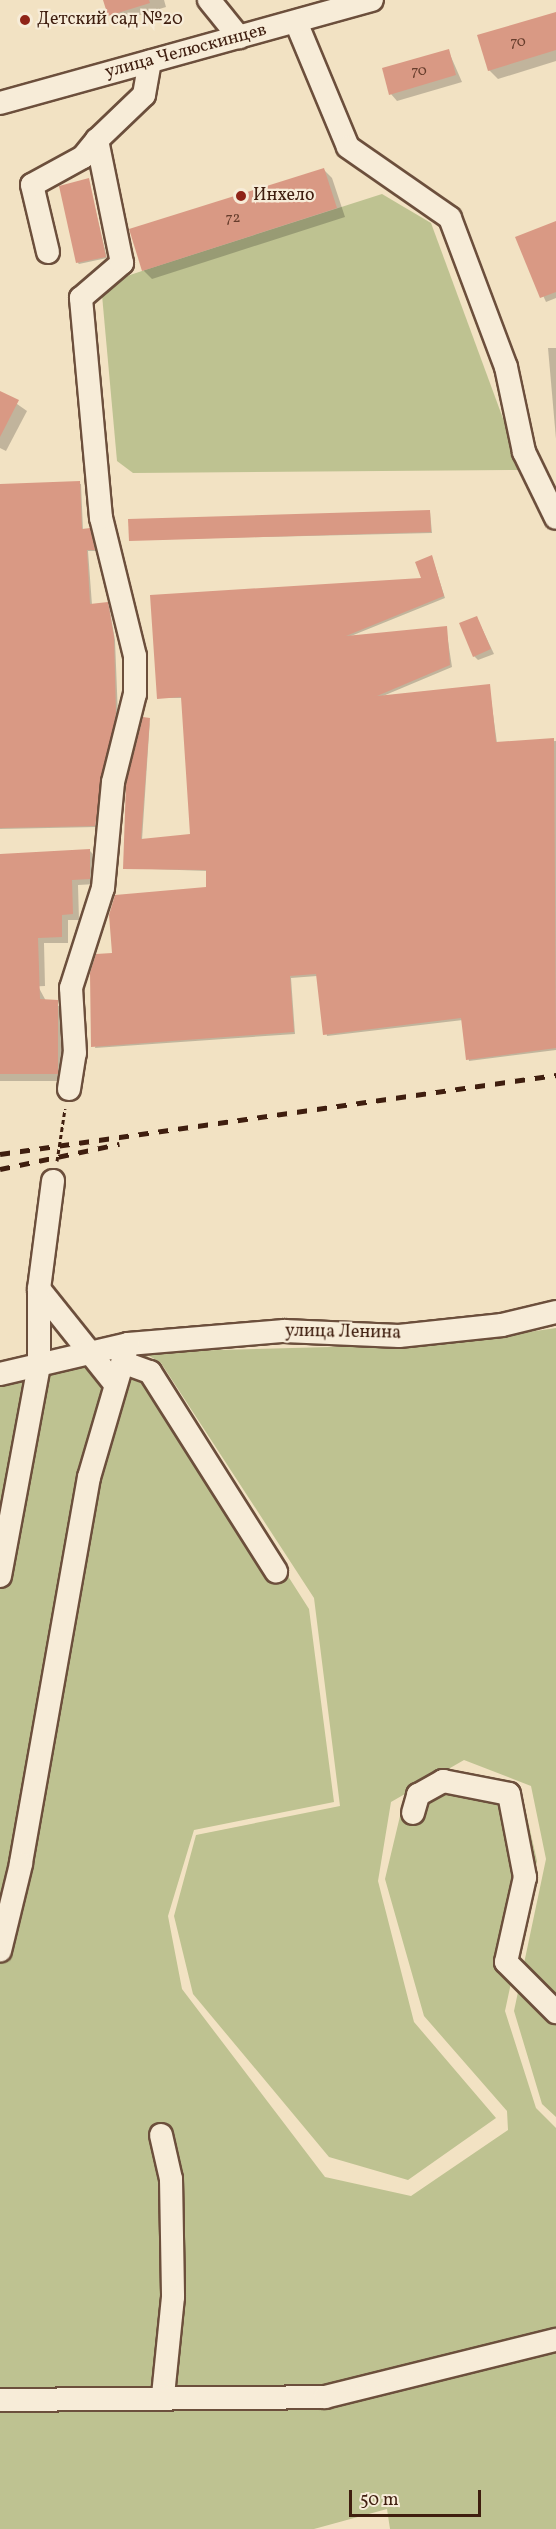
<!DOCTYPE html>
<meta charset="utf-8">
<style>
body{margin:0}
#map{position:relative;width:556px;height:2529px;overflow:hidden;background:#f2e2c3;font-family:Vollkorn,serif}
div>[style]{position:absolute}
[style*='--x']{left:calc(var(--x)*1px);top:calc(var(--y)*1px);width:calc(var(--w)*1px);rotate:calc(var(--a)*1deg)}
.green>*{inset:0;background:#bec291}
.shadow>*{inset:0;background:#0003}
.building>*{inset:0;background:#d99984}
.path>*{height:3px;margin-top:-1.5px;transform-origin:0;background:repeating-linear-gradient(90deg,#3f1e0f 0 4.5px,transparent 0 7.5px)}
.roads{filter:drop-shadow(2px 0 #6c4f3c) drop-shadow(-2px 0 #6c4f3c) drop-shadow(0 2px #6c4f3c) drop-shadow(0 -2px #6c4f3c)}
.minor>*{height:22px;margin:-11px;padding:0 11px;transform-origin:11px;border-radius:11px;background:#f7ecd8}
.rail>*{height:4.5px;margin-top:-2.25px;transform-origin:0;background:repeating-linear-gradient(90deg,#3f1e0f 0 10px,transparent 0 20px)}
.dots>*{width:16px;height:16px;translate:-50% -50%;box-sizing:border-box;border:3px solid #f7ecd8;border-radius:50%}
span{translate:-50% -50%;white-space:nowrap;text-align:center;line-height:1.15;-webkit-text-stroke:4.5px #f7ecd8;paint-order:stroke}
.number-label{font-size:15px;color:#663d2c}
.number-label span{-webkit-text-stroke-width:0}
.poi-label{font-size:18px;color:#3f1e0f}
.left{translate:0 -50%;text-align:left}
.street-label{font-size:18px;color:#3f1e0f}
.scale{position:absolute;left:349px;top:2490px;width:132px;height:27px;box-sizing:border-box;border:3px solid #3f1e0f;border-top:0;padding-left:8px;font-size:18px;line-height:21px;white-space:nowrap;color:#3f1e0f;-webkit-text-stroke:4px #f7ecd8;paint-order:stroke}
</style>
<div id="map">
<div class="green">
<i style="clip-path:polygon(382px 194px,431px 223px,522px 470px,133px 473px,117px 461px,102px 295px,121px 278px,142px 271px)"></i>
<i style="clip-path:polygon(556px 1328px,556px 2117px,542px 2104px,514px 2011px,546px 1859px,531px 1786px,464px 1760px,391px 1802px,378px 1881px,414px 2022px,496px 2118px,408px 2180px,329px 2157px,193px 1994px,174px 1916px,196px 1835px,340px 1806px,314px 1598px,161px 1363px,146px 1354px,309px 1609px,334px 1802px,194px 1830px,168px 1916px,182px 1989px,325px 2177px,411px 2196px,508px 2130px,507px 2111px,424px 2016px,385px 1879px,401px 1812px,467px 1775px,521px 1790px,537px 1861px,505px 2011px,536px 2108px,556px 2128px,556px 2529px,390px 2529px,387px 2509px,314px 2529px,0 2529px,0 1363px,144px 1352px,445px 1344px)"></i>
</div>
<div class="shadow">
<i style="clip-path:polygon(104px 0,164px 0,166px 7px,116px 22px)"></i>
<i style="clip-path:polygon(556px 13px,556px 61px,498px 79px,489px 70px)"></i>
<i style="clip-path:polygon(448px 50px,462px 82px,397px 101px,391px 94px)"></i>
<i style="clip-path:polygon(323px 169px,332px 178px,345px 217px,152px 279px,143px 270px)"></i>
<i style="clip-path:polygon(88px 180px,107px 258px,79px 264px,78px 263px)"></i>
<i style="clip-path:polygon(556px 223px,556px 298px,546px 302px,517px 238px)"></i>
<i style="clip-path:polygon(548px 348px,556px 348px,556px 439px)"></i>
<i style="clip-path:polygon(0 392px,27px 411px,6px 451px,0 448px)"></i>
<i style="clip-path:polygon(81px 484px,83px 530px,91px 532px,96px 551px,88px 551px,92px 605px,109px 606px,115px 640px,118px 716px,97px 827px,0 829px,0 485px)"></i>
<i style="clip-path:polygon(430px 512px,432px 533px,131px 540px)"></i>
<i style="clip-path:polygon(432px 557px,445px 598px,351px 636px,446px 628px,452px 667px,383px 696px,489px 685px,497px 743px,556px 741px,556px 1050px,469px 1061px,463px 1020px,327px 1036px,317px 976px,291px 978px,295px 1034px,95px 1048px,114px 954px,208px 888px,207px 871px,124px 868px,150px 719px,142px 840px,192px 835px,183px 698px,159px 698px,423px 579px)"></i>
<i style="clip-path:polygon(477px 618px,494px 654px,478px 660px,474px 656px)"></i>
<i style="clip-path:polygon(90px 851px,96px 857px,96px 884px,78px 885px,79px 920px,68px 920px,68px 943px,44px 943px,45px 986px,0 988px,0 855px)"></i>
<i style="clip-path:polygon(39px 988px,46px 1001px,64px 1008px,64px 1081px,0 1081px,0 1000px)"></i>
</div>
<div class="building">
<i style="clip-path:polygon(103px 0,149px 0,150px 3px,108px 16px)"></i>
<i style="clip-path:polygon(556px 12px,556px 50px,488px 71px,477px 35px)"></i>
<i style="clip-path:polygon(449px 49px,456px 75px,389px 95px,382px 68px)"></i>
<i style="clip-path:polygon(324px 168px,337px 208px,142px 271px,129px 229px)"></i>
<i style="clip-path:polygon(89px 178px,106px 257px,76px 263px,59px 186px)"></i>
<i style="clip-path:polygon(556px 221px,556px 292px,540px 298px,515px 237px)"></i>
<i style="clip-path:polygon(0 391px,19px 400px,0 437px)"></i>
<i style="clip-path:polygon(80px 481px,82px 529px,90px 528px,95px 550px,87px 550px,90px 604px,108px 602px,114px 637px,116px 713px,95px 826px,0 828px,0 484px)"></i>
<i style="clip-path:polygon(430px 510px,431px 532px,129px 541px,128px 519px)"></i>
<i style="clip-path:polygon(432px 555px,444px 596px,346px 636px,447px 626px,450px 665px,377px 696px,490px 684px,496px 742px,554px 738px,556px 1048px,466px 1060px,461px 1018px,323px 1035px,316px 974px,290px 976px,294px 1032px,91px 1047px,90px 973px,96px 954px,112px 953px,109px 915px,115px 895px,206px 887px,206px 870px,123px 869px,126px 784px,143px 717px,150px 718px,141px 839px,190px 834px,181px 697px,157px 699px,150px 595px,421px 578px,415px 562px)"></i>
<i style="clip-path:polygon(477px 616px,491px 649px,473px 657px,459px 623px)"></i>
<i style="clip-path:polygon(90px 849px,90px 879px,72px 880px,73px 914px,62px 915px,62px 937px,38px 938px,40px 999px,58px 1000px,58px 1074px,0 1074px,0 854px)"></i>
</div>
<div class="path">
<i style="--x:57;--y:1161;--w:53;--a:-81.3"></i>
</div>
<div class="roads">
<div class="minor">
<i style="--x:209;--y:0;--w:48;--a:51"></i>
<i style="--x:296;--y:22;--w:135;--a:67.4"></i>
<i style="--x:348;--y:147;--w:124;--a:34.8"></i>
<i style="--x:450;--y:218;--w:159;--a:69.4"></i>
<i style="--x:506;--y:367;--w:87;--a:78"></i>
<i style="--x:524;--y:452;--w:73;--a:64.1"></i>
<i style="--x:0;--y:103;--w:386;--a:-15.5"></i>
<i style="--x:48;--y:252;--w:69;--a:-103.4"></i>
<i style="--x:32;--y:185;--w:58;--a:-28.8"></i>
<i style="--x:83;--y:157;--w:22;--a:-51"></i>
<i style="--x:69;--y:1089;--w:36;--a:-81"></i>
<i style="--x:75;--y:1053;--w:65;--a:-93.5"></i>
<i style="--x:71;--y:988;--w:105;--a:-72.3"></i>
<i style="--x:103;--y:888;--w:106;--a:-84.6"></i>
<i style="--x:113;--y:782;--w:91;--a:-76"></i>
<i style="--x:135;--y:694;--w:38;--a:-90"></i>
<i style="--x:135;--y:656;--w:142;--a:-103.8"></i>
<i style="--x:101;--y:518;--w:221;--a:-95.2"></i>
<i style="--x:81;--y:298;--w:54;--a:-40.5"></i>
<i style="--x:122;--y:263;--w:126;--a:-101.5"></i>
<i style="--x:97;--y:140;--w:65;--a:-43.8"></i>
<i style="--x:144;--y:95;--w:34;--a:-80"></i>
<i style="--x:39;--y:1289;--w:122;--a:51.3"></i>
<i style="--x:128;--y:1344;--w:157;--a:-4.8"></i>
<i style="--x:284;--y:1331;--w:115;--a:2.5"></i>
<i style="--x:399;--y:1336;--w:104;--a:-6.1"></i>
<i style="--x:502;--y:1325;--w:56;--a:-13.5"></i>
<i style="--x:122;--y:1362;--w:30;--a:20"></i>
<i style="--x:150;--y:1372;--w:236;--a:57.7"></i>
<i style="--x:0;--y:1374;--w:131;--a:-13.2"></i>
<i style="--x:128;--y:1344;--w:139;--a:106.3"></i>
<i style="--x:89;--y:1477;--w:393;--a:100"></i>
<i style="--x:21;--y:1864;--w:89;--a:103.6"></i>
<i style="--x:0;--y:1576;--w:215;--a:-79.5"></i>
<i style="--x:39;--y:1365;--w:76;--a:-90"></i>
<i style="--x:39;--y:1289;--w:109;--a:-82.6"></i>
<i style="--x:413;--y:1813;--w:19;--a:-74"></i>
<i style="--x:418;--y:1795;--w:29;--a:-29"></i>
<i style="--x:443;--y:1781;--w:67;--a:11.1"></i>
<i style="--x:509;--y:1794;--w:85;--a:79.1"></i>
<i style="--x:525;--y:1877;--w:87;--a:102.6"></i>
<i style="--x:506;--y:1962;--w:71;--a:45"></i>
<i style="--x:161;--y:2135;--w:45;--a:77.2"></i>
<i style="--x:171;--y:2179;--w:118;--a:89"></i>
<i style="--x:173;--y:2297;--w:99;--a:95.8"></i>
<i style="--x:0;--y:2400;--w:325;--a:-0.5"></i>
<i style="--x:325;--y:2397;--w:238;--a:-13.9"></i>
</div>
</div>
<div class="rail">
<i style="--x:0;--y:1154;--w:562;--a:-8.09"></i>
<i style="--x:0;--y:1169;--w:122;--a:-11.9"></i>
</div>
<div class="dots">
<i style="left:25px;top:20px;background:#8f2418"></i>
<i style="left:241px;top:196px;background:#8f2418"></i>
</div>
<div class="number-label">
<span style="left:518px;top:43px">70</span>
<span style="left:419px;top:72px">70</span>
<span style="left:233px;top:219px">72</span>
</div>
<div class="poi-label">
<span class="left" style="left:37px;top:20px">Детский сад №20</span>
<span class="left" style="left:253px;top:196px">Инхело</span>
</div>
<div class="street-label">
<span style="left:186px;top:52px;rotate:-15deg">улица Челюскинцев</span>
<span style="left:343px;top:1333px;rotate:1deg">улица Ленина</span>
</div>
<div class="scale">50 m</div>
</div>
